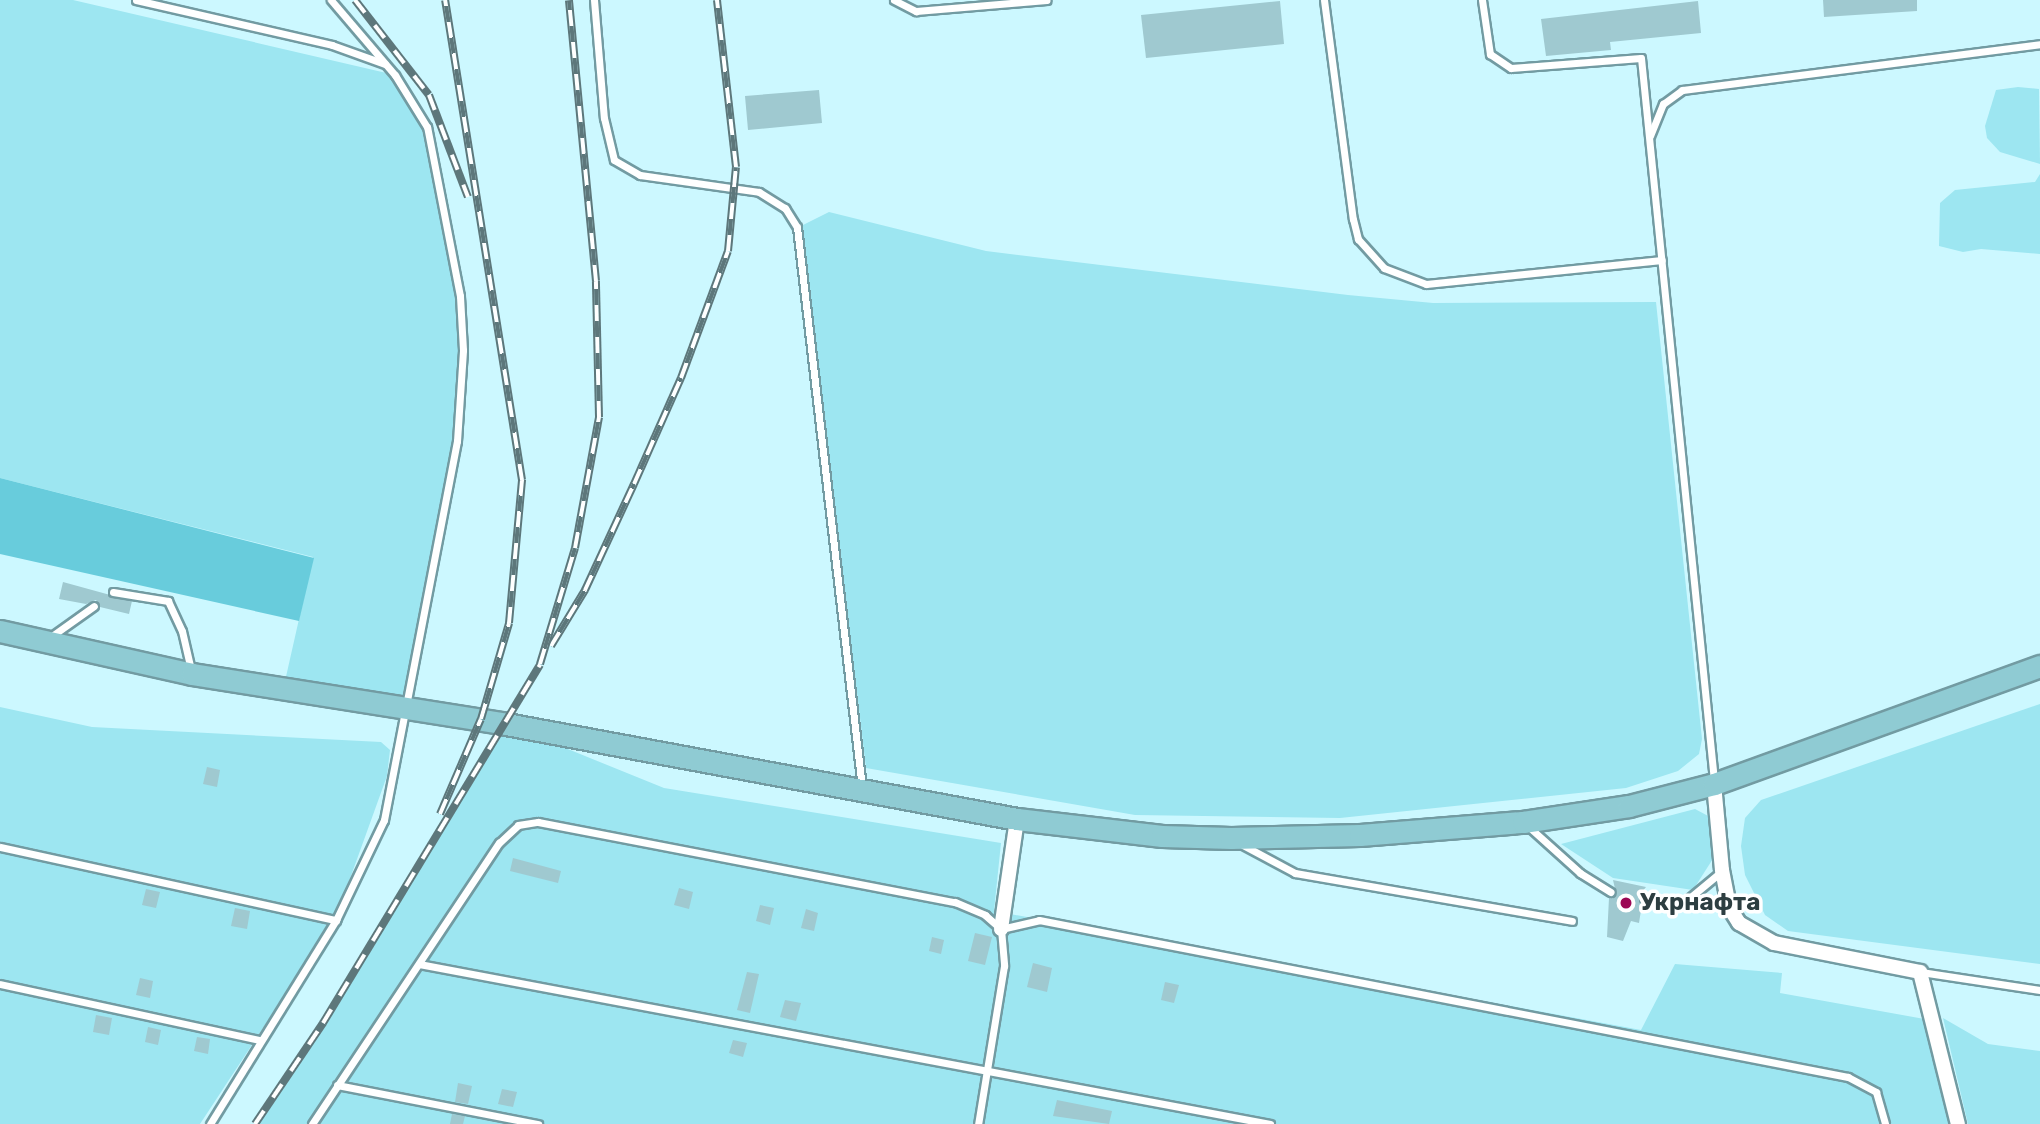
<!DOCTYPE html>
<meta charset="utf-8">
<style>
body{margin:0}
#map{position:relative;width:2040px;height:1124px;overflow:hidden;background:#ccf8ff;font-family:Rubik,sans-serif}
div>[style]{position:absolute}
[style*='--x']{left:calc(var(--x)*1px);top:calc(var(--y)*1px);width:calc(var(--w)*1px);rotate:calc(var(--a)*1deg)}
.green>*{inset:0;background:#9de6f1}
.forest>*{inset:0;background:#68ccdc}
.building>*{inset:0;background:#9fc9d0}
.roads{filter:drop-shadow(2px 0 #729ba2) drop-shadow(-2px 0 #729ba2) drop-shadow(0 2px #729ba2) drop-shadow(0 -2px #729ba2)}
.service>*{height:7px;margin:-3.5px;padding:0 3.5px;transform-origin:3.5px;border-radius:3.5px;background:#fff}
.minor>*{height:14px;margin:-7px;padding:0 7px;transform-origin:7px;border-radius:7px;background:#fff}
.primary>*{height:21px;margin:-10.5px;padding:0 10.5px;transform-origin:10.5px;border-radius:10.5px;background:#8fcbd3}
.rail>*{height:8px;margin-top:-4px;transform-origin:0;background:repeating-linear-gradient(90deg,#fff 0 16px,#5d777b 0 32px);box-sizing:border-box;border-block:2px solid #5d777b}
.dots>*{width:19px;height:19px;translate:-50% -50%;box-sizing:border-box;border:4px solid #fff;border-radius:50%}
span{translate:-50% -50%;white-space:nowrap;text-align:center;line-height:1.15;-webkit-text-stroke:7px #fff;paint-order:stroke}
.poi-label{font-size:24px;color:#2d3e41;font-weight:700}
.left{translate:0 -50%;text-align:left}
</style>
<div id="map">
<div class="green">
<i style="clip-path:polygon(0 0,73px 0,395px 75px,427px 127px,460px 296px,463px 350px,449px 503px,408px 710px,283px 690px,313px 557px,0 478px)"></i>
<i style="clip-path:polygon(2018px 87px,2039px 89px,2040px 164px,2000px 152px,1987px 138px,1985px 126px,1996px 90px)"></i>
<i style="clip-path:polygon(2040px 174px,2040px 254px,1981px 249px,1963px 252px,1939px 246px,1940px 203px,1955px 190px,2035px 182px)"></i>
<i style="clip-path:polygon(829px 212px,986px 251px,1348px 295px,1433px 303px,1656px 302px,1702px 739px,1699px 754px,1678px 771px,1626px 788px,1340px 818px,1135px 815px,866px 768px,801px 226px)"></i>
<i style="clip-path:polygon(2040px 704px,2040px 964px,1788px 931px,1765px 915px,1745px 875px,1741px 846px,1745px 818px,1761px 800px)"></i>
<i style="clip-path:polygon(0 707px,92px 727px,381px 742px,390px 750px,387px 776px,343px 898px,311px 955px,200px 1124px,0 1124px)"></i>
<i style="clip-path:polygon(506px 724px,664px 788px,1001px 843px,994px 911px,1641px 1030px,1675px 964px,1782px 973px,1780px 993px,1930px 1020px,1958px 1124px,255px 1124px,323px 1023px,424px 850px)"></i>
<i style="clip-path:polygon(1695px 809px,1712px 818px,1716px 854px,1693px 890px,1613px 878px,1561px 844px)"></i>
<i style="clip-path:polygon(1943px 1018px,1988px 1044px,2040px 1051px,2040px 1124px,1968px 1124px)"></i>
</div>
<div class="forest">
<i style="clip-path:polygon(0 478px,314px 558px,299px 621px,0 554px)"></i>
</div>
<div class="building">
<i style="clip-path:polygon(1823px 0,1917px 0,1917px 11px,1824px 17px)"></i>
<i style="clip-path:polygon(1280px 1px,1284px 44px,1146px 58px,1141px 15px)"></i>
<i style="clip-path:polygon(1698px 1px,1701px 33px,1610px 42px,1611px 50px,1546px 56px,1541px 19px)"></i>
<i style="clip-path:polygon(819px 90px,822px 123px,748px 130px,745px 96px)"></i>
<i style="clip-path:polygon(63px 582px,132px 601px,129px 614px,100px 607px,96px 600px,86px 604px,59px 599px)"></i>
<i style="clip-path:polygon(207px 767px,220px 770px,217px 787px,203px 784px)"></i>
<i style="clip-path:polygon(513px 858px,561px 871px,558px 883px,510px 871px)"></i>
<i style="clip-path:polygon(1613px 880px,1646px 887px,1638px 897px,1642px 904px,1639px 923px,1631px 921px,1623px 941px,1607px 937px,1609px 898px,1616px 893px)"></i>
<i style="clip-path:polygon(679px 888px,693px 892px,689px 909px,674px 905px)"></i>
<i style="clip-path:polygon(146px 889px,160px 892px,156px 908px,142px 905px)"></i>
<i style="clip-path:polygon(760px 905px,774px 908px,770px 925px,756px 921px)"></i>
<i style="clip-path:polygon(235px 908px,250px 911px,247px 929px,231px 926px)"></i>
<i style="clip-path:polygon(806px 909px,818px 913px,814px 931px,801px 928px)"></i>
<i style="clip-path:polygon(975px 933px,992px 937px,985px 965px,968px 961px)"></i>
<i style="clip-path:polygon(932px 937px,944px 940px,941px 954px,929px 951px)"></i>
<i style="clip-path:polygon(1033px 963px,1052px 968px,1047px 992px,1027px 987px)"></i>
<i style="clip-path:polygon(747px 972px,759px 974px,750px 1013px,737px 1010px)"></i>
<i style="clip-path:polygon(140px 978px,153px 981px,150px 998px,136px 995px)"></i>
<i style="clip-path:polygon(1165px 982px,1179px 985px,1174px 1003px,1161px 1000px)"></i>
<i style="clip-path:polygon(785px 1000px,801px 1003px,796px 1021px,780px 1017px)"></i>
<i style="clip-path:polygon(96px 1015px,112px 1018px,109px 1035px,93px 1032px)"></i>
<i style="clip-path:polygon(148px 1027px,161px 1030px,158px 1045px,145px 1042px)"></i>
<i style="clip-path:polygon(197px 1037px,210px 1039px,208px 1054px,194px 1051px)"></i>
<i style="clip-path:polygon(733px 1040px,747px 1043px,743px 1057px,729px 1053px)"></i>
<i style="clip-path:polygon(458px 1083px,472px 1086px,468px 1104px,455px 1102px)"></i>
<i style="clip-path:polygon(502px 1089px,517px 1092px,513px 1107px,498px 1104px)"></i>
<i style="clip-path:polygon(1057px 1100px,1112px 1111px,1109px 1124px,1053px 1116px)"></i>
<i style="clip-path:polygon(452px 1114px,465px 1116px,463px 1124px,450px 1124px)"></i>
</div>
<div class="roads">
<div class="service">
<i style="--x:136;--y:0;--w:201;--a:12.9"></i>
<i style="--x:332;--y:45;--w:56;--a:19.7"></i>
<i style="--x:594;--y:0;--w:118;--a:85.2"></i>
<i style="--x:604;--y:118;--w:43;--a:76.6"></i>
<i style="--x:614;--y:160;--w:30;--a:30"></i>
<i style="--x:640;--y:175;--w:120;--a:8.1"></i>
<i style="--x:759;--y:192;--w:31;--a:32"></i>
<i style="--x:785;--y:208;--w:22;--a:58"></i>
<i style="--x:797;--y:227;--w:565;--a:83.39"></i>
<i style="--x:894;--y:0;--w:25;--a:27"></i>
<i style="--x:916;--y:11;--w:131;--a:-4.8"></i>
<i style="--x:1324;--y:0;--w:221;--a:82.5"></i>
<i style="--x:1353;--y:219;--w:21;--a:76"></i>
<i style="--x:1358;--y:239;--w:39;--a:48"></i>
<i style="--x:1384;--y:268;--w:45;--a:20.9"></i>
<i style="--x:1426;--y:284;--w:237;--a:-5.8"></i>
<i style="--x:1482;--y:0;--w:55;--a:81.6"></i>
<i style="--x:1490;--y:54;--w:25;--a:34"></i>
<i style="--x:1511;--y:68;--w:130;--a:-4.4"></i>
<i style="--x:1641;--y:58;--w:726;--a:84.23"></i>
<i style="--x:1650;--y:136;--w:35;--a:-68"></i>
<i style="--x:1663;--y:104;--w:24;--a:-36"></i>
<i style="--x:1682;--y:90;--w:361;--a:-7.3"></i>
<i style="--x:113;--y:592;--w:56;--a:9.3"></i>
<i style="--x:168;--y:601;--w:33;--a:65"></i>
<i style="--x:182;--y:631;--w:40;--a:77"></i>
<i style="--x:49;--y:638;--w:55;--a:-35.4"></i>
<i style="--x:1529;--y:827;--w:69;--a:42"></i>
<i style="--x:1580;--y:873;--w:36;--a:32"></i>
<i style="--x:1241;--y:844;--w:61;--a:28.2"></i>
<i style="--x:1295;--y:873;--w:281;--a:9.8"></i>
<i style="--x:0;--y:847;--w:344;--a:12.3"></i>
<i style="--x:1644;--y:898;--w:22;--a:13"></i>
<i style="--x:1665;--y:903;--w:22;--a:-8"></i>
<i style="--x:1687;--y:900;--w:45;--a:-39.6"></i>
<i style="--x:1001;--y:929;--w:39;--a:-13"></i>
<i style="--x:1039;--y:920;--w:824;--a:10.98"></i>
<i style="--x:1848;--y:1077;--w:32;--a:28"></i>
<i style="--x:1876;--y:1092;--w:33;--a:74"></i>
<i style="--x:419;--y:964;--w:866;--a:10.65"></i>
<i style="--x:1921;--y:972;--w:120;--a:8.6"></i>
<i style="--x:0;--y:984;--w:266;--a:12.2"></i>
<i style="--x:337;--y:1085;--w:205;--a:11"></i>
<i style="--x:210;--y:1124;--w:240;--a:-58.3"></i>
<i style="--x:336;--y:920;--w:111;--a:-64.4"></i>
<i style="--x:384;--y:820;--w:386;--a:-79.1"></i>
<i style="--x:457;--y:441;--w:91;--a:-86.2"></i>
<i style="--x:463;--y:350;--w:54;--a:-93.2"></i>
<i style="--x:460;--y:296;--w:172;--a:-101"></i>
<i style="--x:427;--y:127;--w:61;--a:-121.6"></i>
<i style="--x:395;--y:75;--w:99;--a:-130.5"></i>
<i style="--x:312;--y:1124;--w:338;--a:-56.4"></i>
<i style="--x:499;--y:843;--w:26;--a:-43"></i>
<i style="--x:518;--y:825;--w:20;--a:-9"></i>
<i style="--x:538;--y:822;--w:425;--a:10.9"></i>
<i style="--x:955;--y:902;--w:33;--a:23"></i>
<i style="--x:985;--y:915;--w:21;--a:41"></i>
<i style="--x:1001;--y:929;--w:37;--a:85"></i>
<i style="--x:1004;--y:966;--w:160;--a:99.3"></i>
</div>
<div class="minor">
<i style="--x:1714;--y:784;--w:86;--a:84.7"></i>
<i style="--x:1722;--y:870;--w:38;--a:79"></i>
<i style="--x:1729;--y:907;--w:19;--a:58"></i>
<i style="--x:1739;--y:923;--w:40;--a:29.7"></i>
<i style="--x:1774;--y:943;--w:149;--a:11.2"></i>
<i style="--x:1920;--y:972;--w:157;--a:76"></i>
<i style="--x:1001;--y:929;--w:111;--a:-81.7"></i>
</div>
<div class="primary">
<i style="--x:0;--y:631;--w:197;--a:12.6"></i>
<i style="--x:192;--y:674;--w:318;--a:9"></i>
<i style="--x:506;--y:724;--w:520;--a:10.53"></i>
<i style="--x:1017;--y:819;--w:146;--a:6.7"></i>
<i style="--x:1162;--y:836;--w:69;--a:1.7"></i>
<i style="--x:1231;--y:838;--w:129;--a:-1.3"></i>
<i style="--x:1360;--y:835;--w:164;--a:-4.6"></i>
<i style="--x:1523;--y:822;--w:107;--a:-8.6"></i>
<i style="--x:1629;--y:806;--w:88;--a:-14.5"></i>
<i style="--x:1714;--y:784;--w:347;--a:-19.9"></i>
</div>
</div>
<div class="rail">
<i style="--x:355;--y:0;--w:120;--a:52.1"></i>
<i style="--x:429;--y:95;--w:109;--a:69.1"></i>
<i style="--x:551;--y:646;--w:66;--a:-58.7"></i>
<i style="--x:585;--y:590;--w:117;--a:-65.2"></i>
<i style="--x:634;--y:484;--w:116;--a:-66.1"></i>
<i style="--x:681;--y:378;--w:135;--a:-69.7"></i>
<i style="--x:728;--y:251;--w:84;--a:-84.6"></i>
<i style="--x:736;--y:167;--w:168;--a:-96.5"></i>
<i style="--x:440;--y:814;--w:103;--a:-66.7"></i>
<i style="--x:481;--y:719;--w:100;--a:-73.7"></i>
<i style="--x:509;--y:623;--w:144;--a:-84.8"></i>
<i style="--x:522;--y:480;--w:486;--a:-99.1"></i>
<i style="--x:255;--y:1124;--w:122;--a:-56"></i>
<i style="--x:323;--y:1023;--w:419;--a:-58.8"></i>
<i style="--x:540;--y:664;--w:121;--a:-73.2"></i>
<i style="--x:575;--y:548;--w:133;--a:-79.6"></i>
<i style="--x:599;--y:417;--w:136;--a:-91.3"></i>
<i style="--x:596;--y:281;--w:282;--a:-95.5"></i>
</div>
<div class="dots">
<i style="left:1626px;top:903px;background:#9c0754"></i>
</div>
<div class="poi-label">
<span class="left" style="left:1640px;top:903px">Укрнафта</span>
</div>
</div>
